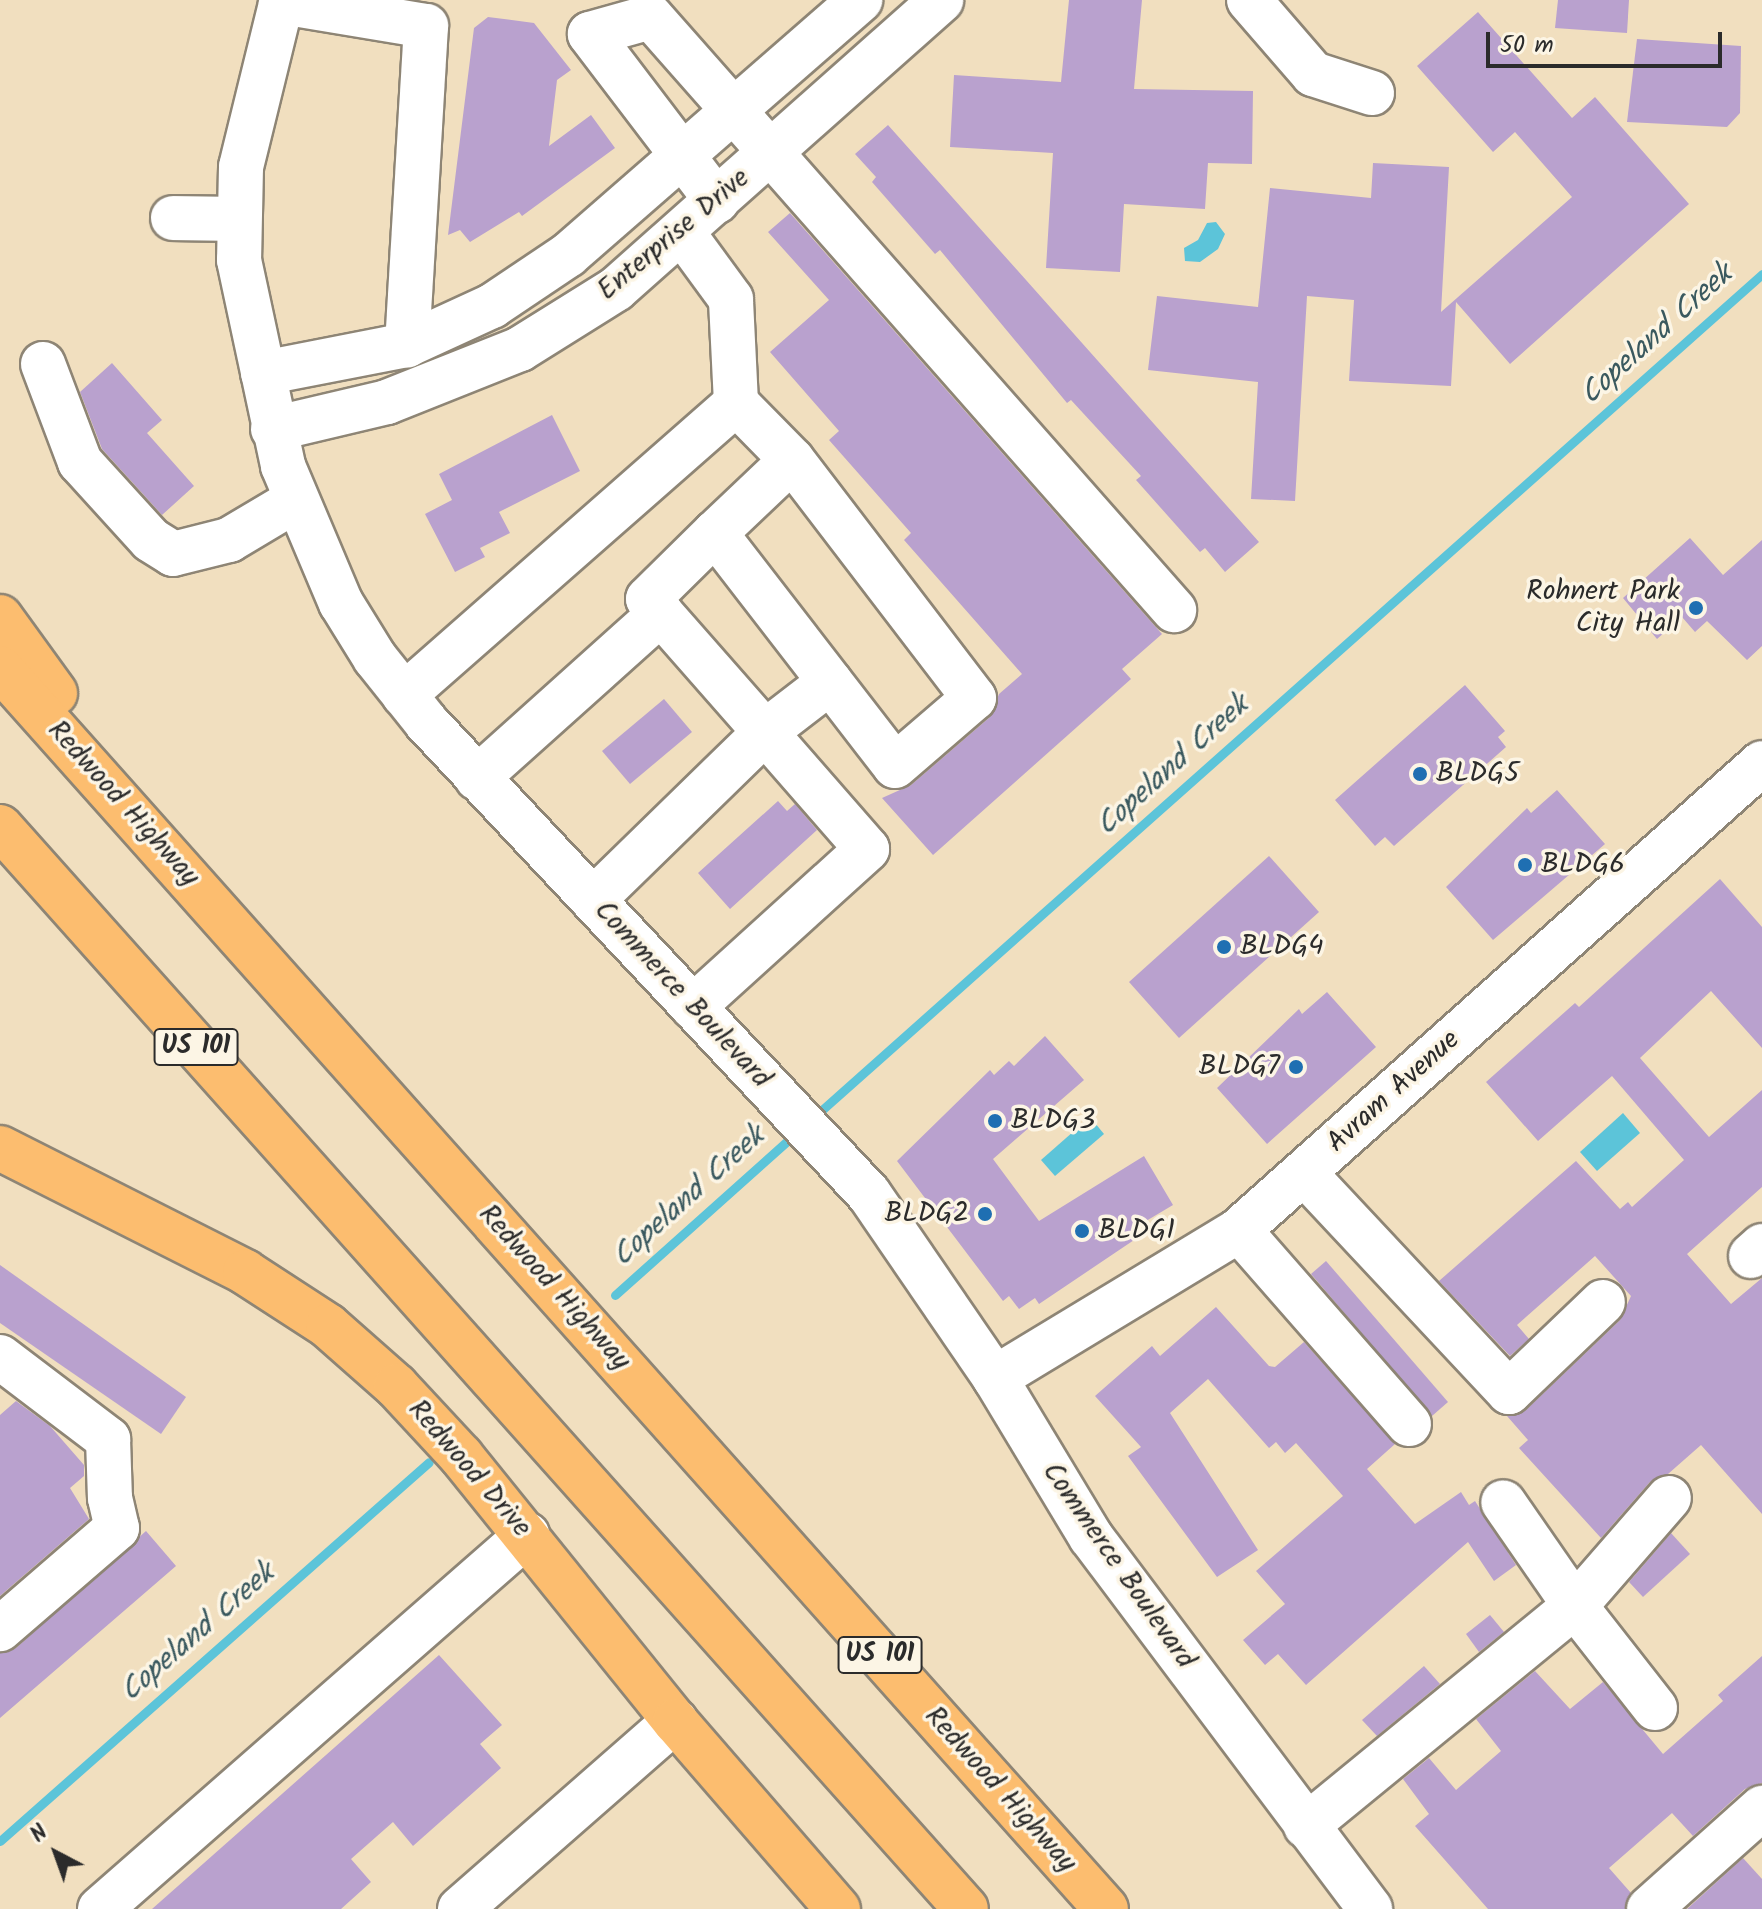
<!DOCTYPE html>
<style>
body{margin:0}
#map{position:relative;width:1762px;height:1909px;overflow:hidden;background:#f1dfbf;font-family:Kalam,sans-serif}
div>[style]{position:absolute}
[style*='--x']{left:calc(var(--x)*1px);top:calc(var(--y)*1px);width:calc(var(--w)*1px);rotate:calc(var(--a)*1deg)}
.water>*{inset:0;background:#5cc4d9}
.stream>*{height:9px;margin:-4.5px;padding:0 4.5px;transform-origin:4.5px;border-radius:4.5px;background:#5cc4d9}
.building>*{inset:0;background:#b9a1ce}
.roads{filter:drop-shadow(2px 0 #8e8575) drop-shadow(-2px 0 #8e8575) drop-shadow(0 2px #8e8575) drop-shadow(0 -2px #8e8575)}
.minor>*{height:44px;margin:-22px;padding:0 22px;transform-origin:22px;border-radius:22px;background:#fff}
.major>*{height:44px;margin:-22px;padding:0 22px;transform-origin:22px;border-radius:22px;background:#fcbd6f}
.highway>*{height:44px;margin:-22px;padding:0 22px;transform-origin:22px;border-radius:22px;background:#fcbd6f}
.dots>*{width:22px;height:22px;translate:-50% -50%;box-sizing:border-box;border:4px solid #fcf5e5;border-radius:50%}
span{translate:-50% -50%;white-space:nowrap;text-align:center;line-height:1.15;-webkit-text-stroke:7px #fcf5e5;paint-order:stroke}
.shield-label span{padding:2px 6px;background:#fcf5e5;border:2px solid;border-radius:6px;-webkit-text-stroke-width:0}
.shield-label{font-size:26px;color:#2b2b2b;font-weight:700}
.street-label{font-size:28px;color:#2b2b2b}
.poi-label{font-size:28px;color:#2b2b2b}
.right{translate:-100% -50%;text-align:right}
.left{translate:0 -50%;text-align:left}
.water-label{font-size:30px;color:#3a595f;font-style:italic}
.north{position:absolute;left:16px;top:1813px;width:80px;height:80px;-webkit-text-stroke:6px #fcf5e5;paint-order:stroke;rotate:319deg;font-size:22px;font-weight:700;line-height:32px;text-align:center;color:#2b2b2b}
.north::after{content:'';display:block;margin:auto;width:28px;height:36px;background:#2b2b2b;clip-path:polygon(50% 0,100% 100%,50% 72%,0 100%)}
.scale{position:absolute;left:1486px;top:32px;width:236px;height:36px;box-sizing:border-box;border:4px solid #2b2b2b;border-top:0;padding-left:10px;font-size:24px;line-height:28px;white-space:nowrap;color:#2b2b2b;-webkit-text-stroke:6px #fcf5e5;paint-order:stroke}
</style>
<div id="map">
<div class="water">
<i style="clip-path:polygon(1216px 222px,1225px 234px,1218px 249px,1200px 262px,1185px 261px,1184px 248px,1198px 240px,1207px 223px)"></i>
<i style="clip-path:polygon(1623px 1113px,1640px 1133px,1597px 1171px,1580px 1152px)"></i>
<i style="clip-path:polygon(1090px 1117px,1104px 1134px,1055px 1176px,1041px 1160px)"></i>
</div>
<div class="stream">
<i style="--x:814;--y:1117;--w:1269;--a:-41.64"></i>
<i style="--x:615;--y:1295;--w:244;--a:-41.8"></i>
<i style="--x:0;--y:1841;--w:572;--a:-41.46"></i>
</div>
<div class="building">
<i style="clip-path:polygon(1069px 0,1142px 0,1134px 89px,1253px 91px,1252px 164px,1208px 163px,1205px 209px,1124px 204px,1120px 272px,1046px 268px,1053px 153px,950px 147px,954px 75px,1061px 82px)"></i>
<i style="clip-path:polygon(1558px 0,1629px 0,1627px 33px,1555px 28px)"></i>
<i style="clip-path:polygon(1478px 12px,1572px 118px,1595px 97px,1689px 204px,1510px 364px,1456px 302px,1451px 386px,1349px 381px,1354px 300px,1307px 296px,1295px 501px,1251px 499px,1258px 382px,1148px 370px,1157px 296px,1258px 307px,1270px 188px,1371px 198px,1373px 163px,1449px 167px,1441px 312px,1572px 197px,1515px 132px,1493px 152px,1417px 66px)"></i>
<i style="clip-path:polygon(488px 17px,534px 23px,571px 70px,557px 80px,549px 146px,591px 115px,615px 148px,522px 216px,519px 212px,470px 242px,460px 230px,448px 235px,474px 28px)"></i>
<i style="clip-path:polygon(1637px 39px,1741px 46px,1740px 113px,1727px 127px,1627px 122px)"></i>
<i style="clip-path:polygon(888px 125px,1259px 542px,1225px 572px,1205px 548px,1200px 552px,1136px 480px,1141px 476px,1071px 400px,1067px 403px,940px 250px,935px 254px,872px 182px,876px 177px,855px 154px)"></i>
<i style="clip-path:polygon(790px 213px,1162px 634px,1122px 669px,1131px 679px,933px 855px,882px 798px,911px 785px,990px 717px,999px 694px,1022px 674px,904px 540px,911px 533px,829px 440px,839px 431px,770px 352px,829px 300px,768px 232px)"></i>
<i style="clip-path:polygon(112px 363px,162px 420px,147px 433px,194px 486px,162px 515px,102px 449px,80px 392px)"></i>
<i style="clip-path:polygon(552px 415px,580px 471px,499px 512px,510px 533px,480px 548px,485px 557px,455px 572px,425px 514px,452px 500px,439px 474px)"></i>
<i style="clip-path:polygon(1690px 538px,1723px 575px,1762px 540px,1762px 646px,1747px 660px,1707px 621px,1695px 632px,1682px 617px,1657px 639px,1623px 598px)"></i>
<i style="clip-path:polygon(1465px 685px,1505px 731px,1498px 737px,1506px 747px,1394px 846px,1385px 837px,1375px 846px,1335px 800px)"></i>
<i style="clip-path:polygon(664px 699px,692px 732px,630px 784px,602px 751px)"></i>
<i style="clip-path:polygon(1557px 790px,1605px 844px,1493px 940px,1446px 887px,1527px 808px,1531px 813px)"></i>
<i style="clip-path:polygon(778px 801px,787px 811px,795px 804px,817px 830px,730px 909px,698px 873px)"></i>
<i style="clip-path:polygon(1269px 856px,1319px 912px,1179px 1038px,1129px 982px)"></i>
<i style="clip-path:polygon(1720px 879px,1762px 927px,1762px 1048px,1711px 991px,1640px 1058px,1709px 1137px,1762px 1090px,1762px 1187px,1687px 1254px,1731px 1304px,1762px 1278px,1762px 1514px,1701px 1445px,1668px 1474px,1650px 1482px,1601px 1538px,1519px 1448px,1528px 1440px,1507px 1416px,1526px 1410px,1620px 1320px,1631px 1296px,1595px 1256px,1517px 1325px,1529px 1339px,1510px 1356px,1439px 1281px,1576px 1161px,1620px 1209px,1628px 1202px,1632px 1207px,1684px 1160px,1612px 1076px,1538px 1141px,1486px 1082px,1575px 1003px,1579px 1007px)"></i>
<i style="clip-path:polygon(1327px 992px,1376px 1047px,1267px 1144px,1217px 1088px,1299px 1009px,1302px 1014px)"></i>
<i style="clip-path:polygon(1045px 1036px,1084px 1080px,993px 1159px,1039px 1221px,1144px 1156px,1173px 1205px,1136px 1227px,1140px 1236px,1039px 1304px,1035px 1298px,1019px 1309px,1009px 1296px,1003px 1301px,897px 1161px,990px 1070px,994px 1075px,1009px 1061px,1014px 1066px)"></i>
<i style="clip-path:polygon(1326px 1261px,1448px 1402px,1432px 1416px,1311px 1274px)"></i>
<i style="clip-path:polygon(0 1265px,186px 1397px,161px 1434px,0 1323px)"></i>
<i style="clip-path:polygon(1216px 1307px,1269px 1366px,1275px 1367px,1304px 1342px,1395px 1444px,1367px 1469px,1415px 1524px,1461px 1492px,1469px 1505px,1475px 1501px,1516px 1565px,1494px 1581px,1468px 1542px,1306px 1685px,1278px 1654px,1265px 1665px,1243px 1640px,1285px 1604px,1256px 1571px,1343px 1496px,1296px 1443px,1285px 1453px,1276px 1442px,1269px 1448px,1208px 1379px,1170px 1413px,1258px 1550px,1217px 1577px,1128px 1456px,1141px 1447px,1095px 1396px,1152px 1346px,1160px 1356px)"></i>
<i style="clip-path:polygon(16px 1401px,50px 1426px,84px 1465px,84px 1476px,70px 1488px,89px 1519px,0 1596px,0 1415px)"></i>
<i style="clip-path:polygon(146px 1531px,176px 1566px,0 1718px,0 1653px,16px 1648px)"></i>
<i style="clip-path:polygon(1671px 1533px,1690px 1554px,1643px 1597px,1629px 1582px)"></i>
<i style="clip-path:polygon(1490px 1615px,1504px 1632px,1479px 1652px,1466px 1634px)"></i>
<i style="clip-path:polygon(439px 1655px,502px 1725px,480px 1744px,501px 1768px,413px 1846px,393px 1822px,351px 1859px,371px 1882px,341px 1909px,152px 1909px)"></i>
<i style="clip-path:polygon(1762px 1656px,1762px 1783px,1745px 1789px,1693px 1836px,1672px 1813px,1609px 1868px,1631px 1893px,1625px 1909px,1488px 1909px,1415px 1826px,1429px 1814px,1403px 1779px,1429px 1758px,1456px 1790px,1501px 1751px,1476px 1719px,1535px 1671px,1570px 1709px,1603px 1682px,1663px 1754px,1723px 1701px,1718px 1695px)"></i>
<i style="clip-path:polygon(1424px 1666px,1440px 1684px,1377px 1736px,1362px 1720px)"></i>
<i style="clip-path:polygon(1743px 1858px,1762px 1879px,1762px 1909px,1687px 1909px)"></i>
</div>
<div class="roads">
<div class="minor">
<i style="--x:282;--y:0;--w:172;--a:103.8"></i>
<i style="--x:241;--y:167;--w:93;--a:91.2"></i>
<i style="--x:239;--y:260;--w:211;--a:77.9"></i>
<i style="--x:283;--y:466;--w:149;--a:67.1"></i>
<i style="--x:341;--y:603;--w:65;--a:58.3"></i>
<i style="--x:375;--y:658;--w:82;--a:51.4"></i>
<i style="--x:426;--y:722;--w:647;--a:46.82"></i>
<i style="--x:869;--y:1194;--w:223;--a:55.6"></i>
<i style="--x:995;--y:1378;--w:186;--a:58.9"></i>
<i style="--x:1091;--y:1537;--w:465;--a:53.1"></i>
<i style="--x:1249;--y:0;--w:98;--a:49.1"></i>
<i style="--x:1313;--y:74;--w:62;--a:17.9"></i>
<i style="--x:281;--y:2;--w:147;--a:9.4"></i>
<i style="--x:426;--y:26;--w:320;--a:93.4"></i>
<i style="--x:717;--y:201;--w:210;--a:-127.3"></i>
<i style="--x:590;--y:34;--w:63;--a:-15.6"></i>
<i style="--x:651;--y:17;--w:791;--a:48.59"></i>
<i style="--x:173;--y:218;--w:64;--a:0.9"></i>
<i style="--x:43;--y:364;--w:105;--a:69.3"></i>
<i style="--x:80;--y:462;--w:105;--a:47.7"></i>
<i style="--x:151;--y:540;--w:26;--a:32"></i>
<i style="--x:173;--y:554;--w:58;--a:-14"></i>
<i style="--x:229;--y:540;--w:78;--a:-30.8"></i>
<i style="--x:263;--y:373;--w:147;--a:-11"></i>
<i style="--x:407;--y:345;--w:94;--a:-24.6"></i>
<i style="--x:492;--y:306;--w:92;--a:-33.9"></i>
<i style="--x:568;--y:255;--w:388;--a:-41.1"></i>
<i style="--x:273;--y:429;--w:117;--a:-13.3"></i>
<i style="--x:387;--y:402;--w:143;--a:-21.7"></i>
<i style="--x:520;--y:349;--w:113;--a:-32"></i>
<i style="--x:616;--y:289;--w:435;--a:-41.6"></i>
<i style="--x:715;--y:533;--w:106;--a:-43.5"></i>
<i style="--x:404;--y:695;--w:442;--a:-41.3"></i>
<i style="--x:477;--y:778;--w:247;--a:-41.9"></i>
<i style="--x:593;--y:900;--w:240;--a:-44.3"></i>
<i style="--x:765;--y:732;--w:177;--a:-131.3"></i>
<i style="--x:648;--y:599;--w:94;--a:-44.6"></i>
<i style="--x:715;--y:533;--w:294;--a:52.3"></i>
<i style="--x:895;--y:766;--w:104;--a:-40.7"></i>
<i style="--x:974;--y:698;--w:300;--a:-127.4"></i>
<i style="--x:792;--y:460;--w:80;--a:-134.5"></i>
<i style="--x:736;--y:403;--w:104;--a:-92.8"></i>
<i style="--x:731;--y:299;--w:83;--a:-126.2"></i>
<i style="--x:693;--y:1007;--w:235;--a:-42.2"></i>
<i style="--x:867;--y:849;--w:155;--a:-131.1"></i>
<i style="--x:765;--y:732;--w:82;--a:-37.6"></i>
<i style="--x:1304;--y:1173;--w:300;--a:46.9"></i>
<i style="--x:1509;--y:1392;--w:130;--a:-43.8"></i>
<i style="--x:1239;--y:1230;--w:258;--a:48.8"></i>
<i style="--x:1751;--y:1256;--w:15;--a:-42"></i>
<i style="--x:0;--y:1357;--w:136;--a:37.2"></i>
<i style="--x:108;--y:1439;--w:59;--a:88.1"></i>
<i style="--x:110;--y:1498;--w:31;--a:77"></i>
<i style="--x:117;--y:1528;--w:155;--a:139.2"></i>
<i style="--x:995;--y:1378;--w:285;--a:-31.2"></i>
<i style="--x:1239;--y:1230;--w:701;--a:-41.76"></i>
<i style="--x:1655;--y:1708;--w:130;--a:-128.1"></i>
<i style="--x:1575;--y:1606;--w:143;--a:-49"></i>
<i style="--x:1306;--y:1826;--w:348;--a:-39.3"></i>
<i style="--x:1575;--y:1606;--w:126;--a:-124.7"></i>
<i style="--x:100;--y:1909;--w:568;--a:-41.21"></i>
<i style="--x:460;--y:1909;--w:286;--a:-41.2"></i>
<i style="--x:1649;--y:1909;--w:152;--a:-41.8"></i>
</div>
<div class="major">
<i style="--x:0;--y:1148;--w:275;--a:26.8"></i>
<i style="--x:245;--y:1272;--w:99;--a:33"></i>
<i style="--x:328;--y:1326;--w:91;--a:41.4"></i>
<i style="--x:396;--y:1386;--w:96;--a:47.1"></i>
<i style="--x:461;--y:1456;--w:341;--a:51.1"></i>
<i style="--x:675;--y:1721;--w:249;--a:49.1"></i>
</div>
<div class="highway">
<i style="--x:0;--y:617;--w:94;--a:54.1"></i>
<i style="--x:0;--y:668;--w:1662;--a:48.29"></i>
<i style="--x:0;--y:827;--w:1450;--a:48.24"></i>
</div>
</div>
<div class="dots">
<i style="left:1696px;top:608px;background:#1f6fb2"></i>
<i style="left:1420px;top:774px;background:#1f6fb2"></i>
<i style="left:1525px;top:865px;background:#1f6fb2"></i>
<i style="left:1224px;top:947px;background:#1f6fb2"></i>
<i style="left:1296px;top:1067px;background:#1f6fb2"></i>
<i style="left:995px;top:1121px;background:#1f6fb2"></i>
<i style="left:985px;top:1214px;background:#1f6fb2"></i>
<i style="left:1082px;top:1231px;background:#1f6fb2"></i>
</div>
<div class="shield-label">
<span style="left:196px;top:1047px">US 101</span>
<span style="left:880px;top:1655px">US 101</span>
</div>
<div class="street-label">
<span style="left:674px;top:235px;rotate:-40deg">Enterprise Drive</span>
<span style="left:123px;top:804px;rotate:48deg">Redwood Highway</span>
<span style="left:682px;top:995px;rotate:47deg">Commerce Boulevard</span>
<span style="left:1394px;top:1092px;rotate:-42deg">Avram Avenue</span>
<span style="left:554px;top:1288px;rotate:48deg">Redwood Highway</span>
<span style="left:469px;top:1469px;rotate:49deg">Redwood Drive</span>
<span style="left:1118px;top:1566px;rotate:55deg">Commerce Boulevard</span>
<span style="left:1000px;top:1790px;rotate:48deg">Redwood Highway</span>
</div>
<div class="poi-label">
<span class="right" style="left:1680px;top:608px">Rohnert Park<br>City Hall</span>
<span class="left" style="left:1436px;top:774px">BLDG5</span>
<span class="left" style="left:1541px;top:865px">BLDG6</span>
<span class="left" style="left:1240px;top:947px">BLDG4</span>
<span class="right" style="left:1280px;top:1067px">BLDG7</span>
<span class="left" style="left:1011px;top:1121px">BLDG3</span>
<span class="right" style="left:969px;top:1214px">BLDG2</span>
<span class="left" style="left:1098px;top:1231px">BLDG1</span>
</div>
<div class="water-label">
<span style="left:1657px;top:335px;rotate:-42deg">Copeland Creek</span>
<span style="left:1173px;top:766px;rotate:-42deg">Copeland Creek</span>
<span style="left:689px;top:1197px;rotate:-42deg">Copeland Creek</span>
<span style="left:198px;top:1633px;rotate:-41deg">Copeland Creek</span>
</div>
<div class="north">N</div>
<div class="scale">50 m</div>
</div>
